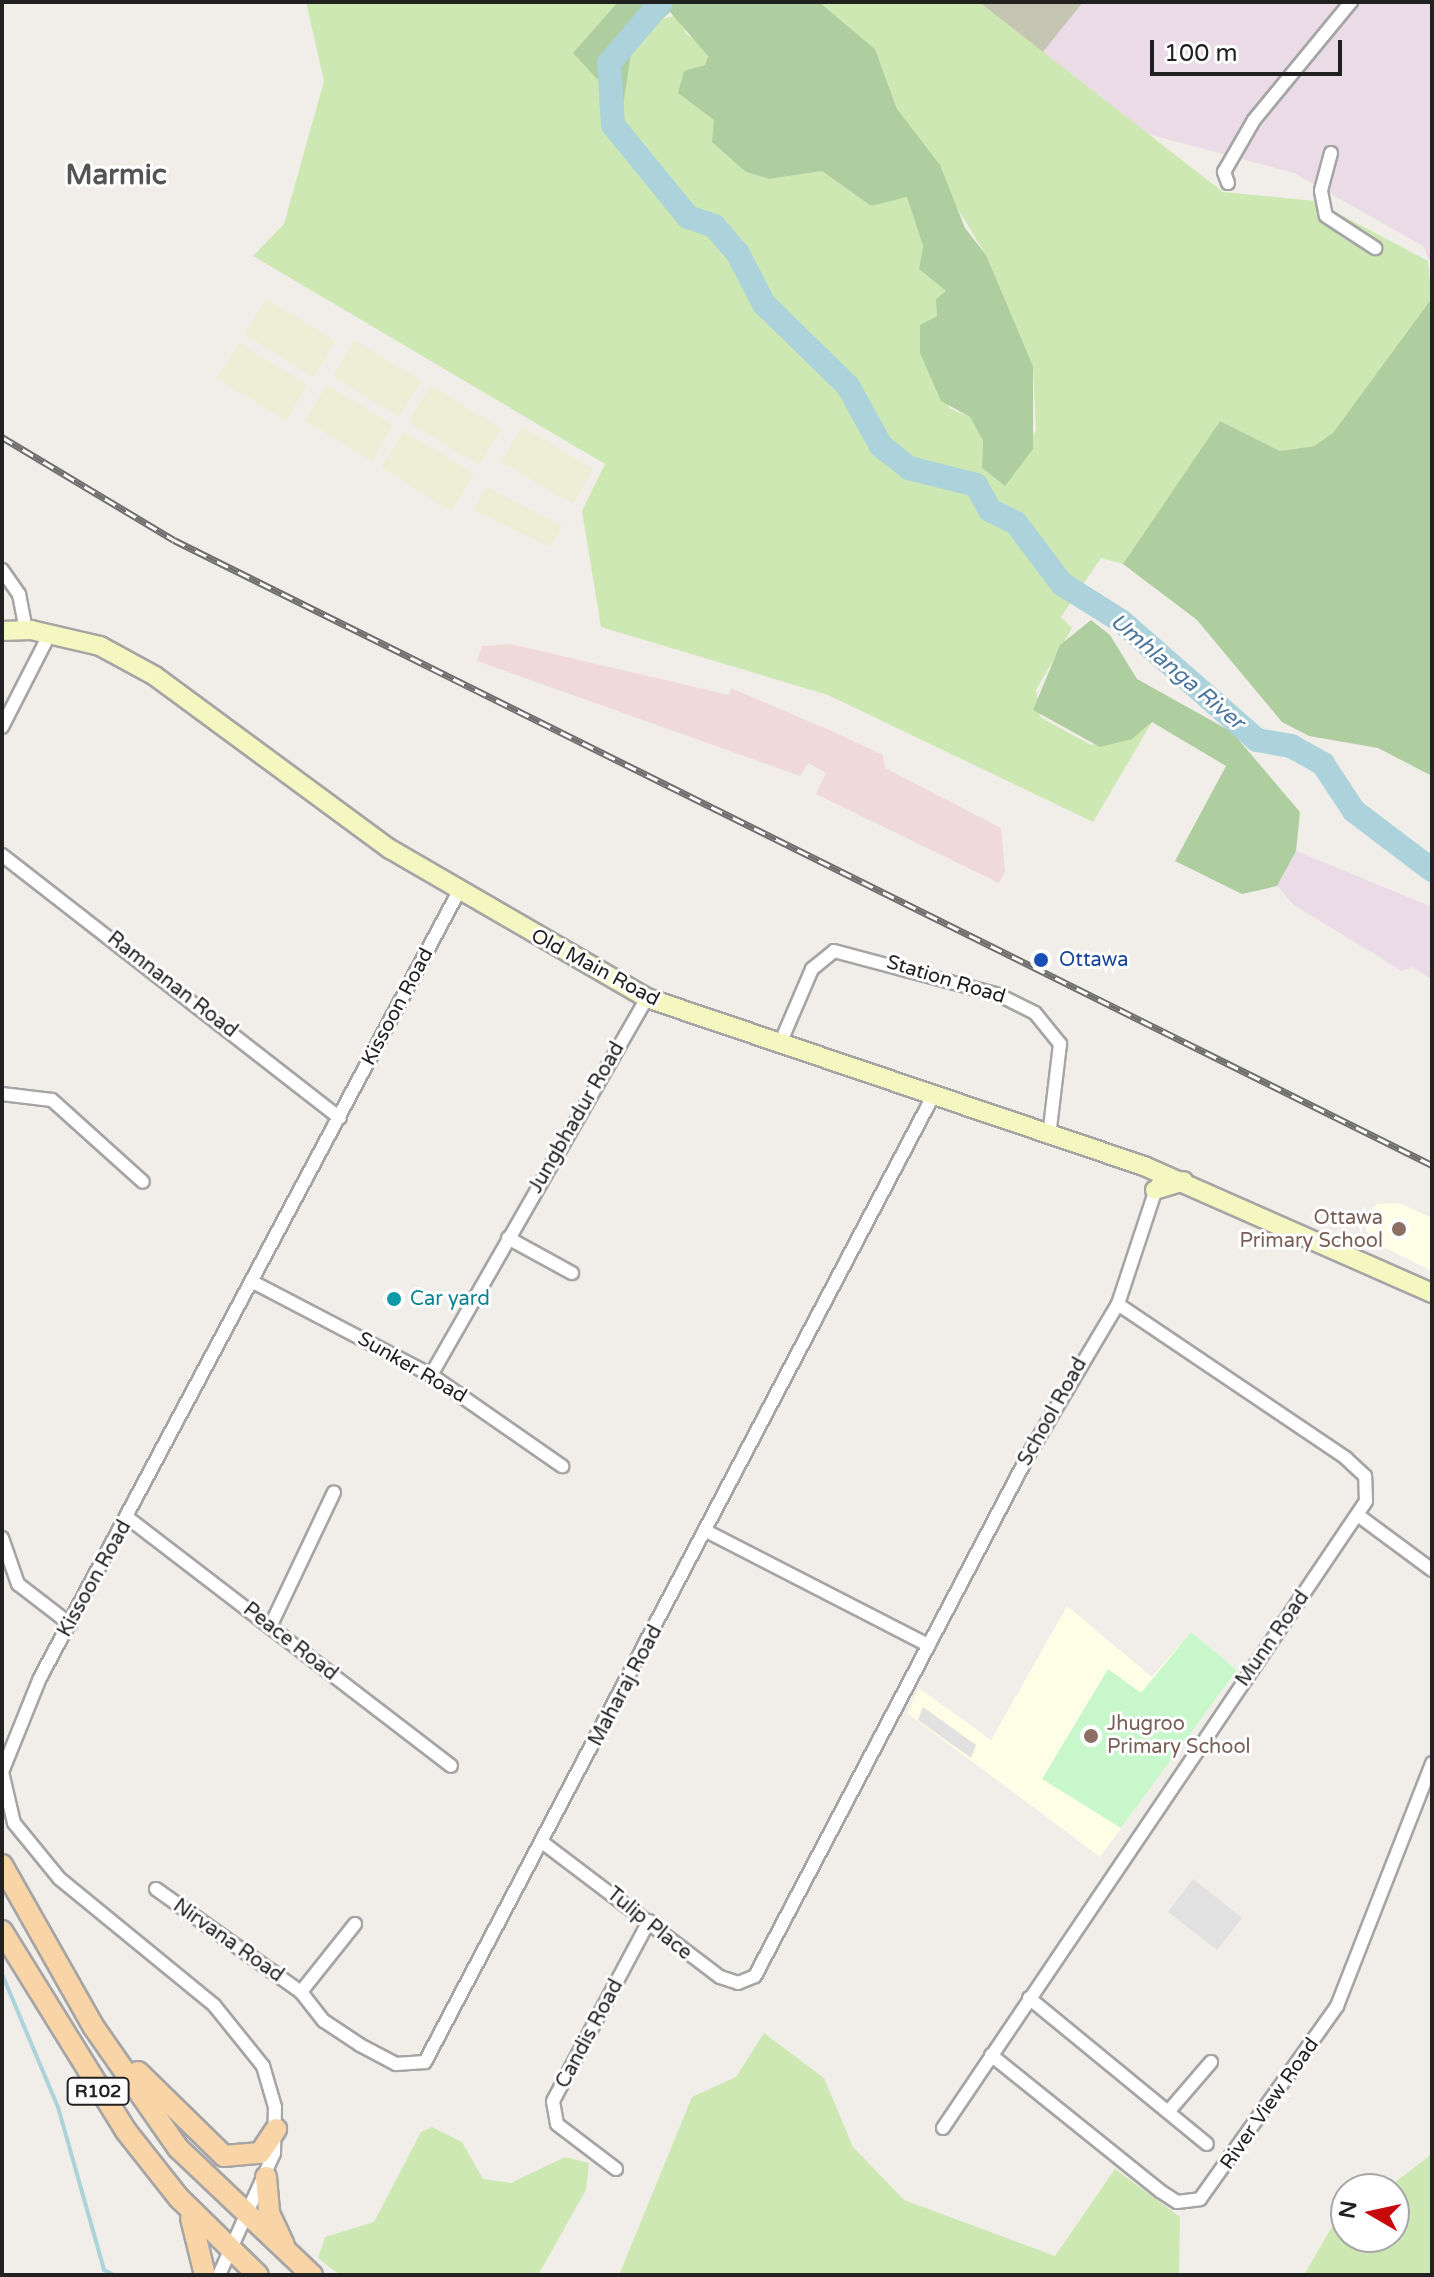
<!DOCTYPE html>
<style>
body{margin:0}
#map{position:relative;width:1434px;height:2277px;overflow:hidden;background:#f1eee9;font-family:"Varela Round",sans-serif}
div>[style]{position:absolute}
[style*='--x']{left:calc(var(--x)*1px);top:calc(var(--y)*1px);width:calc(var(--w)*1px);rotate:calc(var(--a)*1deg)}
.commercial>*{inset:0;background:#f0dad9}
.industrial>*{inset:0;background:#eadbe7}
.education>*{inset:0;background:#fefde5}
.construction>*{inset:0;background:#c5c5b4}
.farmland>*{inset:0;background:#edeed5}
.grass>*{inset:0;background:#cde8b2}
.forest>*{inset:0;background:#aecea0}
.park>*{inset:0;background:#c9f7cc}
.parking>*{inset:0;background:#e1e1e1}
.stream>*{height:4px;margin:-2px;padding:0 2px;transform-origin:2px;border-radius:2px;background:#acd2dc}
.river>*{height:24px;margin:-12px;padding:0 12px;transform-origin:12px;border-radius:12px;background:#acd2dc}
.roads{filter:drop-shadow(2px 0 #a5a5a5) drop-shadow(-2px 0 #a5a5a5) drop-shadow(0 2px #a5a5a5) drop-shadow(0 -2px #a5a5a5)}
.street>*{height:12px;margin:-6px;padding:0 6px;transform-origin:6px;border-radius:6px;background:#fff}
.secondary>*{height:18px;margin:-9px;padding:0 9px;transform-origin:9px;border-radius:9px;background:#f5f7c1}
.primary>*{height:20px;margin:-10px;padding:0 10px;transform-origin:10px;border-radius:10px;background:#f8d4a7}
.rail>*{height:7px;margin-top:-3.5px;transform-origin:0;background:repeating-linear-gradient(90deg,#fff 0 12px,#6f6f6f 0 24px);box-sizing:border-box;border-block:2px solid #6f6f6f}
.dots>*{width:22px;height:22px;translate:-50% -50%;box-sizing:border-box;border:4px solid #fff;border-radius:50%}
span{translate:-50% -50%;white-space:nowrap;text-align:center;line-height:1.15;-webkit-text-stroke:6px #fff;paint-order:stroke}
.shield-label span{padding:2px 6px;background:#fff;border:2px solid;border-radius:6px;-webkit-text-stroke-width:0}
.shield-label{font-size:18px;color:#212121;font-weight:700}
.transit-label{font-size:20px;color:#164399}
.left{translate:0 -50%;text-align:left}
.street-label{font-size:20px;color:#212121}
.education-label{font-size:20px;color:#785e54}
.right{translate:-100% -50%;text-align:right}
.culture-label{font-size:20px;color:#0d838f}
.water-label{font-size:22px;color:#4b769e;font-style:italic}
.district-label{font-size:28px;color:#545454;font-weight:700}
.frame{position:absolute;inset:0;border:4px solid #212121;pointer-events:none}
.north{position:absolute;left:1330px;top:2173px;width:80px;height:80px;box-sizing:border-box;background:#fff;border:2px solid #a6a6a6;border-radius:50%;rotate:279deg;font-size:22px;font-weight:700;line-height:32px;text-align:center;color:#212121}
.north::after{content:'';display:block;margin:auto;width:28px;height:36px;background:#c90a0d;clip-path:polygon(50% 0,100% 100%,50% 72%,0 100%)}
.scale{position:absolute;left:1150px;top:40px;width:192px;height:36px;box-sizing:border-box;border:4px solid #212121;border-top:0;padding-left:10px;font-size:24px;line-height:28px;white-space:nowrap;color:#212121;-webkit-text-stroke:6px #fff;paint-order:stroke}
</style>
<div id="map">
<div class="commercial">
<i style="clip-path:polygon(511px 644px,729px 695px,731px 688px,836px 733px,883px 755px,885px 768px,1001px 828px,1005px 871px,999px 883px,816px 794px,826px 773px,808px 763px,800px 776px,477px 661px,482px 646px)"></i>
</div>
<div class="industrial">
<i style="clip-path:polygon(979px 2px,1432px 2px,1432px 266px,1423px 246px,1294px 173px,1148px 134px)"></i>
<i style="clip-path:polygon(1296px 851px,1432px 907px,1432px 980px,1413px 967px,1402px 971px,1294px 905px,1277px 886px)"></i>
</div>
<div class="education">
<i style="clip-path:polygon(1399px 1203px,1432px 1218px,1432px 1271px,1371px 1241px,1363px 1218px,1377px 1204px)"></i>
<i style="clip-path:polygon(1067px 1606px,1152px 1677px,1191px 1632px,1237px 1670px,1100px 1857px,907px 1713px,919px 1688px,991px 1740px)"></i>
</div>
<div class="construction">
<i style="clip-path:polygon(979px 2px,1083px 2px,1042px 53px)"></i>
</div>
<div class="farmland">
<i style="clip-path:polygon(266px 299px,335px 341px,314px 377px,244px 334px)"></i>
<i style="clip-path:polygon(354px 340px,421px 381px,399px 417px,333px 376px)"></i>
<i style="clip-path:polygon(239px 343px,307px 385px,286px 421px,217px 378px)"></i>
<i style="clip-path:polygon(327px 385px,393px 425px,371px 461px,305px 420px)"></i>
<i style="clip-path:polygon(431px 385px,501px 429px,479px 465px,408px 422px)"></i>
<i style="clip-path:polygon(522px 427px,593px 469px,573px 504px,501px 462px)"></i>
<i style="clip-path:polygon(404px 431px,474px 474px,451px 511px,381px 467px)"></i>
<i style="clip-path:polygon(486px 487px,562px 526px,550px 547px,473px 510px)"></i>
</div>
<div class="grass">
<i style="clip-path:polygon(306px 2px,618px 2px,574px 53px,623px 106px,632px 47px,652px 21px,679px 15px,686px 34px,706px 47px,715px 120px,746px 172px,769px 179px,822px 171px,871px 206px,907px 196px,923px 246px,919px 269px,946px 291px,949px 408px,970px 417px,983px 441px,982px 468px,1005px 486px,1036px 430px,1033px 366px,986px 255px,897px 109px,875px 49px,819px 2px,979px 2px,1223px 192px,1315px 201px,1428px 261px,1432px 298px,1333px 434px,1314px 446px,1280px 451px,1220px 421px,1123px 564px,1101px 558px,1061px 617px,1072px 628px,1036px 690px,1040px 717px,1091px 745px,1152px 722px,1093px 822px,828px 695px,601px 627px,582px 511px,605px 464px,253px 256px,284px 224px,324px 81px)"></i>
<i style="clip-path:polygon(764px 2033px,824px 2078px,853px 2147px,904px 2200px,1055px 2256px,1115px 2169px,1180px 2217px,1179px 2275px,619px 2275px,692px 2097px,736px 2077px)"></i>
<i style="clip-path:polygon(432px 2127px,462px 2142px,483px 2179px,511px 2183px,565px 2157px,589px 2163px,586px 2190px,538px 2275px,340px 2275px,318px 2258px,325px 2237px,374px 2222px,421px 2132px)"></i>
<i style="clip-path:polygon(1432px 2154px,1432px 2275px,1304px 2275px,1337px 2218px,1346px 2215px,1346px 2237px,1394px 2237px,1394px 2189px,1386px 2189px)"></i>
</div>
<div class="forest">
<i style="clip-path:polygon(618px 2px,819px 2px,875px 49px,897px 109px,940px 165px,965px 228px,986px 255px,1033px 366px,1033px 449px,1005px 486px,982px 468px,983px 441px,970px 417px,941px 401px,920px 353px,920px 325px,937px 316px,936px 299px,946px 291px,919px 269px,923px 246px,907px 197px,871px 206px,822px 171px,769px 179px,746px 172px,712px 142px,714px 120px,678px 93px,684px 71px,705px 65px,708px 56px,670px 12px,632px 47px,623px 107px,573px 53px)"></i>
<i style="clip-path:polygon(1432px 298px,1432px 776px,1378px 748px,1309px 736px,1282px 722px,1197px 620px,1123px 564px,1220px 421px,1280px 451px,1314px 446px,1333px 433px)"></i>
<i style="clip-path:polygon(1091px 620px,1110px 635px,1137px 679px,1232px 732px,1300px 812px,1296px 851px,1277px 886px,1242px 894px,1175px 861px,1226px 766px,1152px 722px,1132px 739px,1100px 747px,1033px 710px,1060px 645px)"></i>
</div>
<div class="park">
<i style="clip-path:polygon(1191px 1632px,1237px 1670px,1121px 1828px,1042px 1779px,1108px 1669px,1141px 1693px)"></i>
</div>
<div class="parking">
<i style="clip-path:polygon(923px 1707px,976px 1745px,971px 1758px,918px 1720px)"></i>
<i style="clip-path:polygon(1193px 1879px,1242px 1918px,1217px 1950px,1168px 1912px)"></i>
</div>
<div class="stream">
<i style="--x:2;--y:1974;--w:144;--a:67.2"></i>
<i style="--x:58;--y:2107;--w:169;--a:74.2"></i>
<i style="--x:104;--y:2270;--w:11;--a:27"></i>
</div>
<div class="river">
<i style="--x:661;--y:2;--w:80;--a:130.4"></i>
<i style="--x:609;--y:63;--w:62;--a:86.3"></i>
<i style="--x:613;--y:125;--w:119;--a:50.8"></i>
<i style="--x:688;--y:217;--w:28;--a:19"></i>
<i style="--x:714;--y:226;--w:37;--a:49"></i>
<i style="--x:738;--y:254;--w:56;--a:62.5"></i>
<i style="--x:764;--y:304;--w:117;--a:44.3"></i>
<i style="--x:848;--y:386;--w:68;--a:61.2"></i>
<i style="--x:881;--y:446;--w:36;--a:38"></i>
<i style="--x:909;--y:468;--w:69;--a:14.2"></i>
<i style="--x:976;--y:485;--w:29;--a:61"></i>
<i style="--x:990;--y:510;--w:29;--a:27"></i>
<i style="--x:1016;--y:523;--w:76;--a:53"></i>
<i style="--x:1062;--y:584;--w:70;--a:32.1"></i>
<i style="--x:1121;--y:621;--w:181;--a:41.2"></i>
<i style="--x:1257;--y:740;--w:35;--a:10"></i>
<i style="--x:1291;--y:746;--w:37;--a:29"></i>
<i style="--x:1323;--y:764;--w:56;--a:56.6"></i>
<i style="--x:1354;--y:811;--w:98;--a:37.1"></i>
</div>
<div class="roads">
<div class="street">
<i style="--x:1331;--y:153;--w:39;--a:105"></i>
<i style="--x:1321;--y:191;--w:25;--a:79"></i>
<i style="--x:1326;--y:216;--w:59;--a:33.1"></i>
<i style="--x:1228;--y:183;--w:12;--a:-110"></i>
<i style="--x:1224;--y:172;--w:60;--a:-60"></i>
<i style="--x:1254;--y:120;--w:153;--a:-50.6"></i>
<i style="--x:2;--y:570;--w:29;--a:55"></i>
<i style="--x:19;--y:594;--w:37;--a:79"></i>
<i style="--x:2;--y:727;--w:106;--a:-62.9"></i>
<i style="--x:2;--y:855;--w:428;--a:37.9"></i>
<i style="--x:779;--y:1046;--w:84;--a:-66.8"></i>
<i style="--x:812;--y:969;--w:28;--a:-39"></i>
<i style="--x:834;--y:951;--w:171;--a:14.9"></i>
<i style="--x:999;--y:995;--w:40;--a:26.6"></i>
<i style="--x:1035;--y:1013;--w:40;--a:51"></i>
<i style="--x:1060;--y:1044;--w:93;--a:96.8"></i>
<i style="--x:2;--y:1094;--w:50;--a:6.8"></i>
<i style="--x:52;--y:1100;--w:122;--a:42"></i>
<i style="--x:508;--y:1238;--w:73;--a:28.7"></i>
<i style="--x:253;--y:1282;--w:201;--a:27.6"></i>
<i style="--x:431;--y:1375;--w:160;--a:34.8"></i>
<i style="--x:431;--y:1375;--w:434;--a:-60.2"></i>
<i style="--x:1359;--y:1516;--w:91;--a:36.5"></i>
<i style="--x:128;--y:1518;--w:407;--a:37.5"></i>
<i style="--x:708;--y:1532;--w:247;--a:27.2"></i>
<i style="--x:2;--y:1538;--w:49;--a:70.8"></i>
<i style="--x:18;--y:1584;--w:66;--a:37.6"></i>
<i style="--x:270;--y:1627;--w:149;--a:-64.6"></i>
<i style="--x:542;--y:1842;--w:223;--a:37.2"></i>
<i style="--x:720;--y:1977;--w:19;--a:18"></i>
<i style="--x:738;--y:1983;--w:18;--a:-22"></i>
<i style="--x:755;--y:1976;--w:592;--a:-62.31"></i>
<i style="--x:1030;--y:1452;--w:172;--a:-59.3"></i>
<i style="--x:1118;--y:1304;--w:127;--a:-71.7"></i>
<i style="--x:156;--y:1889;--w:178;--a:35.4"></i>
<i style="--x:355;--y:1924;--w:87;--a:128.5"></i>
<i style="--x:301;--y:1992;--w:37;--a:52"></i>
<i style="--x:324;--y:2021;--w:43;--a:33.7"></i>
<i style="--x:360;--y:2045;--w:41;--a:27.8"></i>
<i style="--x:396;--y:2064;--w:29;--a:-4"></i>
<i style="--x:425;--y:2062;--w:1089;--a:-62.26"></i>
<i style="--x:1029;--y:1998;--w:230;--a:39.4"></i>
<i style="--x:991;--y:2055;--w:217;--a:38.8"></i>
<i style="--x:1160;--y:2191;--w:20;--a:33"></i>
<i style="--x:1177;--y:2202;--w:23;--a:-7"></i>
<i style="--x:1200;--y:2199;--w:237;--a:-54.6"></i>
<i style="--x:1337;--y:2006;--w:261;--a:-68.6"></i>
<i style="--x:1168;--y:2112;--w:66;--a:-49.3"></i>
<i style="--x:943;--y:2128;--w:756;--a:-55.99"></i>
<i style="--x:1366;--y:1501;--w:25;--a:-92"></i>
<i style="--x:1365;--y:1476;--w:26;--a:-137"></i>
<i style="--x:1346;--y:1458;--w:275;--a:-146"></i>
<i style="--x:616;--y:2169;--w:74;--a:-142.7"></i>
<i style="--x:557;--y:2124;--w:23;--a:-100"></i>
<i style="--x:553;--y:2101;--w:204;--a:-61.9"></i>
<i style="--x:219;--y:2275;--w:134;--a:-65.7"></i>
<i style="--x:274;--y:2153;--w:46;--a:-88.8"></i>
<i style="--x:275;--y:2107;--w:43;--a:-106.3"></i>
<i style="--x:263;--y:2066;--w:78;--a:-128.8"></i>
<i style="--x:214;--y:2005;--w:200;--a:-140.7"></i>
<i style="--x:59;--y:1878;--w:71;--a:-129.3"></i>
<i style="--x:14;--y:1823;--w:52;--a:-103.2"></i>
<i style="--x:2;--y:1772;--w:101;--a:-68"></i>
<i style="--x:40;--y:1678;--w:889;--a:-61.97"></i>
</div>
<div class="secondary">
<i style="--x:2;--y:631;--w:29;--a:-2"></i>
<i style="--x:31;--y:630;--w:71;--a:13.1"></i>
<i style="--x:100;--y:646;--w:63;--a:28.6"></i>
<i style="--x:155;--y:676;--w:292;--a:36.4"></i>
<i style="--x:390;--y:849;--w:297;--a:30.1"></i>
<i style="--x:647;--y:998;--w:525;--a:18.68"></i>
<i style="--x:1144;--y:1166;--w:315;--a:23.8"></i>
<i style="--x:1155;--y:1190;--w:30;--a:-17"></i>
</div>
<div class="primary">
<i style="--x:2;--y:1865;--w:185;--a:60.5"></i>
<i style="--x:93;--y:2026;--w:149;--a:55.1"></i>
<i style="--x:178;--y:2148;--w:185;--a:43.5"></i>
<i style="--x:2;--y:1931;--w:235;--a:58.2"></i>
<i style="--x:126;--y:2131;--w:85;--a:51.7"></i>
<i style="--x:179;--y:2198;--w:110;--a:44.3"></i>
<i style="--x:138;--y:2072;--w:120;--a:44.3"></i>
<i style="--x:224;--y:2156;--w:36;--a:-5"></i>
<i style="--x:260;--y:2153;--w:29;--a:-56"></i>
<i style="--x:266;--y:2177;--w:36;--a:85"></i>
<i style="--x:269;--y:2213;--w:35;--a:65"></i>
<i style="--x:191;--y:2218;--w:59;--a:76.2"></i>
</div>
</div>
<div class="rail">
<i style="--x:2;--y:437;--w:200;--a:30.9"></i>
<i style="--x:174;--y:540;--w:1405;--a:26.42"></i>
</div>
<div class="dots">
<i style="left:1041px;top:960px;background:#1a4fb4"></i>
<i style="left:1399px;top:1229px;background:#8d6e63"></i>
<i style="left:394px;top:1299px;background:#0f9aa8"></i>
<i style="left:1091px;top:1736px;background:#8d6e63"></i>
</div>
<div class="shield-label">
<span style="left:98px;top:2091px">R102</span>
</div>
<div class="transit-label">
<span class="left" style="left:1059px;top:960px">Ottawa</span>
</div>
<div class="street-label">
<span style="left:595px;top:968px;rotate:28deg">Old Main Road</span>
<span style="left:946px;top:980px;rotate:17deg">Station Road</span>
<span style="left:172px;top:985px;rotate:38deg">Ramnanan Road</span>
<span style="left:398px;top:1007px;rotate:-62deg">Kissoon Road</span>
<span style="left:577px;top:1118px;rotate:-60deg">Jungbhadur Road</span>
<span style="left:412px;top:1368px;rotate:30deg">Sunker Road</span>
<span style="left:1053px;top:1412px;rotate:-61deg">School Road</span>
<span style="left:95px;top:1579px;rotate:-61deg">Kissoon Road</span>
<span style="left:1273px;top:1639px;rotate:-55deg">Munn Road</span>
<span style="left:290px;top:1642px;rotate:38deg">Peace Road</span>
<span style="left:626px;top:1686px;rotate:-62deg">Maharaj Road</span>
<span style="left:649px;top:1924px;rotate:39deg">Tulip Place</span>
<span style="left:228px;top:1941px;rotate:35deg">Nirvana Road</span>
<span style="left:590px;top:2034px;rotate:-62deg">Candis Road</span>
<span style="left:1270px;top:2104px;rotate:-55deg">River View Road</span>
</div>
<div class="education-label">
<span class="right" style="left:1383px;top:1230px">Ottawa<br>Primary School</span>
<span class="left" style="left:1107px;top:1736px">Jhugroo<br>Primary School</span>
</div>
<div class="culture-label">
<span class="left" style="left:410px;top:1299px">Car yard</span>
</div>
<div class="water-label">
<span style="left:1177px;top:672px;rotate:40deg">Umhlanga River</span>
</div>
<div class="district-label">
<span style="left:116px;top:175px">Marmic</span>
</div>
<div class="frame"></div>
<div class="north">N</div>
<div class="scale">100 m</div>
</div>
